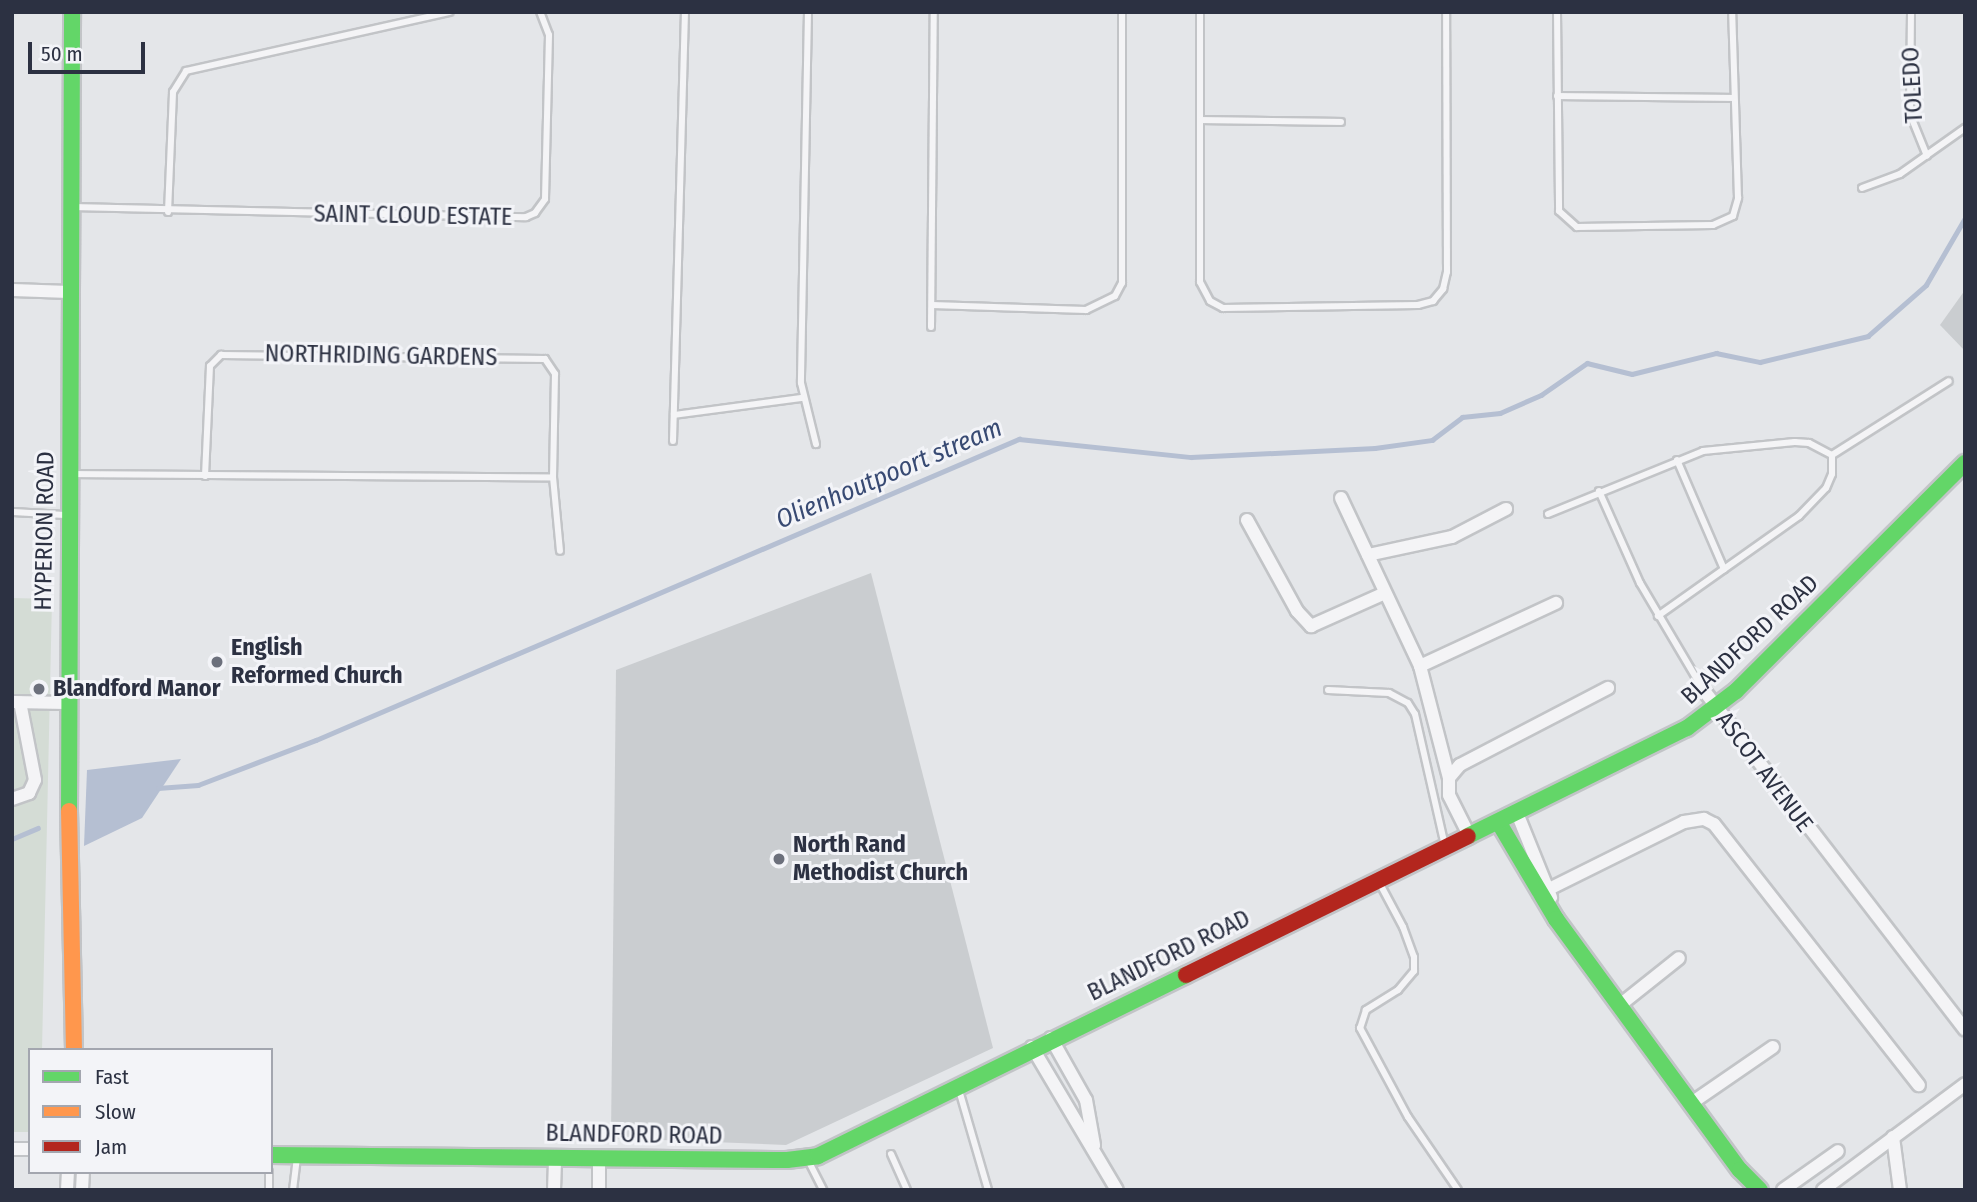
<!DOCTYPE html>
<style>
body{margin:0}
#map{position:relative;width:1977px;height:1202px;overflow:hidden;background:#e4e6e9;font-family:"Fira Sans Condensed",sans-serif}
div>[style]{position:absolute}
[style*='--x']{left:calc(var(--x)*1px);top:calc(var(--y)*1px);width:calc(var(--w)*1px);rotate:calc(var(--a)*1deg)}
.green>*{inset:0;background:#d4dcd5}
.water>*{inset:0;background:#b5bfd2}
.stream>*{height:4.5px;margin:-2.25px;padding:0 2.25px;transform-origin:2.25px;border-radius:2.25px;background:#b5bfd2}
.building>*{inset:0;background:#cacdd0}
.roads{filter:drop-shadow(2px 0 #c2c4c7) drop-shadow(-2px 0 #c2c4c7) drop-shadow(0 2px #c2c4c7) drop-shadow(0 -2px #c2c4c7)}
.lane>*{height:6px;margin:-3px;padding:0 3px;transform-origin:3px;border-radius:3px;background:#f4f4f6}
.street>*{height:12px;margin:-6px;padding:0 6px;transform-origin:6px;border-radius:6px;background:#f4f4f6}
.fast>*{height:16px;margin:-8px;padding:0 8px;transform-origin:8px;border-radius:8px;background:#63d668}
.slow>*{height:16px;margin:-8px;padding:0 8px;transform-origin:8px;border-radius:8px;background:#ff974d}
.jam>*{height:16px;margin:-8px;padding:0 8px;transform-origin:8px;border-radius:8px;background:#b3261e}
.dots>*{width:19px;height:19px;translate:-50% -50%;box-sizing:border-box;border:4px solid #f3f4f8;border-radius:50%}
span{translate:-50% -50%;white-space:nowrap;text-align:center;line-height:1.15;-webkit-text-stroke:6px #f3f4f8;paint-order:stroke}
.street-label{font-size:24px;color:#2c3142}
.poi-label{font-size:24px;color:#2c3142;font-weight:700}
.left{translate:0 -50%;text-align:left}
.water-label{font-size:26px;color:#384a73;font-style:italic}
.frame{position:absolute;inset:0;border:14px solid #2c3142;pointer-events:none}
.legend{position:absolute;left:28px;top:1048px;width:245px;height:126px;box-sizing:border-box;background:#f3f4f8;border:2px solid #a3a6af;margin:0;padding:9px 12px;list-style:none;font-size:21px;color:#2c3142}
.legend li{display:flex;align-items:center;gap:14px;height:35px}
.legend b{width:35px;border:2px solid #a3a6af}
.scale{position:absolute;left:28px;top:42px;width:117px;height:32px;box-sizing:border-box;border:4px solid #2c3142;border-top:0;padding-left:9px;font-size:21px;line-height:24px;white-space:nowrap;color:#2c3142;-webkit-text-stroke:5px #f3f4f8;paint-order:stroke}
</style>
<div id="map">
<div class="green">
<i style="clip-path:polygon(12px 598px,52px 599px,42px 1050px,30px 1050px,30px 1132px,12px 1132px)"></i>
</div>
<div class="water">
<i style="clip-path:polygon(181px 759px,142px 818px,84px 846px,87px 770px)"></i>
</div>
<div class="stream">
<i style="--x:158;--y:788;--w:40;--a:-4.3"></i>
<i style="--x:198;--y:785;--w:126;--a:-20.9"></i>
<i style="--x:316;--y:740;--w:765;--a:-23.18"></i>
<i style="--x:1019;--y:439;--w:173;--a:6"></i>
<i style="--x:1191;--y:457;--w:184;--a:-2.8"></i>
<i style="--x:1375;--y:448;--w:58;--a:-8"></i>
<i style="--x:1432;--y:440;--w:38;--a:-37"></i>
<i style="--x:1462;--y:417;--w:38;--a:-6"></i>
<i style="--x:1500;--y:413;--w:45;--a:-23.7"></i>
<i style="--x:1541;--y:395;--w:56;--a:-34.8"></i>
<i style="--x:1587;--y:363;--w:46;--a:13.7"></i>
<i style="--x:1632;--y:374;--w:87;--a:-14"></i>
<i style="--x:1716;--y:353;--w:45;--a:11.6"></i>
<i style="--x:1760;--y:362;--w:111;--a:-13.5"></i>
<i style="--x:1868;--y:336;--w:77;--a:-41.3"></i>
<i style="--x:1926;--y:285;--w:78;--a:-59.8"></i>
<i style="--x:12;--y:839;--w:28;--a:-23"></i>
</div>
<div class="building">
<i style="clip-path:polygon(1965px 290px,1965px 351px,1940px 325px)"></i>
<i style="clip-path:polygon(871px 573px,993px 1048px,786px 1145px,611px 1138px,616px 670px)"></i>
<i style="clip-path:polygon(32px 684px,46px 684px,46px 695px,32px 695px)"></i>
</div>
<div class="roads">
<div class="lane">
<i style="--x:808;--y:12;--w:371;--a:91.1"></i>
<i style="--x:801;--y:383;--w:63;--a:76.2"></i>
<i style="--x:1200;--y:12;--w:270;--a:90"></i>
<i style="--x:1200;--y:282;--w:21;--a:62"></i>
<i style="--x:1210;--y:301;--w:15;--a:28"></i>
<i style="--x:1223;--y:308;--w:195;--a:-0.9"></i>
<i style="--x:1418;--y:305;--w:16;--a:-15"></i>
<i style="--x:1433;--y:301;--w:16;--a:-50"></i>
<i style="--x:1443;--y:289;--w:17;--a:-77"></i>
<i style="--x:1447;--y:272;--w:260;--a:-90.2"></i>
<i style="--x:1557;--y:12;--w:199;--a:89.4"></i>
<i style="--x:1559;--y:211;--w:24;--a:42"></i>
<i style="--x:1577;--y:227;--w:136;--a:-0.8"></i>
<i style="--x:1713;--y:225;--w:22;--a:-24"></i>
<i style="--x:1733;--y:216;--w:19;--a:-74"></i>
<i style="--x:1738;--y:198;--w:186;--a:-91.8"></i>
<i style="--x:1911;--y:12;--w:102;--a:90.6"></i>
<i style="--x:1910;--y:114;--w:45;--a:68"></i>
<i style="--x:1557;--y:96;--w:177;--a:0.6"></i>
<i style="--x:1202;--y:120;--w:139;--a:0.8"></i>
<i style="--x:1862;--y:188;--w:40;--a:-20.2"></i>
<i style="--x:1900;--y:174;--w:80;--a:-35.3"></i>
<i style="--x:72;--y:207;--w:454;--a:1.3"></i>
<i style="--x:526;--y:217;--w:10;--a:-24"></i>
<i style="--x:535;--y:213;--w:17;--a:-54"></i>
<i style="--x:545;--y:199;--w:164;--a:-88.6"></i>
<i style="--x:549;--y:35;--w:25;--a:-111"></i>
<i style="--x:168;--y:212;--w:120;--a:-87.6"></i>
<i style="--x:173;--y:92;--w:25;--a:-58"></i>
<i style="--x:186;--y:71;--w:270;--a:-12.6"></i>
<i style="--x:932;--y:305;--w:154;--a:1.9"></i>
<i style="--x:1086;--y:310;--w:32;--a:-26"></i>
<i style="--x:1115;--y:296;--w:15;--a:-62"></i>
<i style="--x:1122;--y:283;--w:271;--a:-90"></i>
<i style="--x:931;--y:327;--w:315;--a:-89.5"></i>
<i style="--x:674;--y:415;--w:129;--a:-7.6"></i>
<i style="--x:673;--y:441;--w:429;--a:-88.4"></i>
<i style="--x:1832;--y:455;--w:138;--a:-32.3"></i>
<i style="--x:1677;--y:460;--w:119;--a:66.7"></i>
<i style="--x:69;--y:474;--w:484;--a:0.4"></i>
<i style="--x:205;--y:476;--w:110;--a:-87.4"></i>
<i style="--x:210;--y:366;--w:16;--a:-45"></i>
<i style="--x:221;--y:355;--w:324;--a:0.7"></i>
<i style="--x:545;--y:359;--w:18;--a:56"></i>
<i style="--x:555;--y:374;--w:103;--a:91.1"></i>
<i style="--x:553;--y:477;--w:74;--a:84.6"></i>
<i style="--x:1599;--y:491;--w:101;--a:66"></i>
<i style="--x:1640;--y:583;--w:122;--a:59.4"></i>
<i style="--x:12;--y:512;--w:54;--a:3.2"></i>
<i style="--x:1548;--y:514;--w:167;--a:-22.1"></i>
<i style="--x:1703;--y:451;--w:92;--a:-5.6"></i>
<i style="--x:1795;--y:442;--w:14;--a:4"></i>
<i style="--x:1809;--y:443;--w:26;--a:28"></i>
<i style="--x:1832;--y:455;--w:19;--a:90"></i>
<i style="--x:1832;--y:474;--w:15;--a:113"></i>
<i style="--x:1826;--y:488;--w:39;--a:134"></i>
<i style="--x:1799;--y:516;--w:173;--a:144.7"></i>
<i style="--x:1328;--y:690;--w:61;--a:2.8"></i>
<i style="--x:1389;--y:693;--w:21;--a:28"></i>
<i style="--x:1408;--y:703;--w:13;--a:58"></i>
<i style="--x:1415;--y:714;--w:135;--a:77.2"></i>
<i style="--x:1379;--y:882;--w:51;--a:61.9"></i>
<i style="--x:1403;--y:927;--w:32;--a:70"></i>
<i style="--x:1414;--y:957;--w:14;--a:90"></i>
<i style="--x:1414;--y:971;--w:25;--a:130"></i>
<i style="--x:1398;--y:990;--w:38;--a:148"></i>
<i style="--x:1366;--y:1010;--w:19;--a:108"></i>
<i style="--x:1360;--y:1028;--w:101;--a:61.7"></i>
<i style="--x:1408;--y:1117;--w:88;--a:55.6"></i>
<i style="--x:959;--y:1090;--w:104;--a:73.8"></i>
<i style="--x:891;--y:1154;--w:39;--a:66"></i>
<i style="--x:808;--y:1160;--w:34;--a:63"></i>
<i style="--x:269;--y:1172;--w:18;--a:90"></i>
<i style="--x:293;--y:1190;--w:31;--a:-83"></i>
</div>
<div class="street">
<i style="--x:12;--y:290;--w:58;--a:2"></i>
<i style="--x:1341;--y:498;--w:186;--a:64.8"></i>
<i style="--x:1247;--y:520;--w:104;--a:61.2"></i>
<i style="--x:1297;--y:611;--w:21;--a:47"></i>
<i style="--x:1311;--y:626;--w:81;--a:-24"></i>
<i style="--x:1368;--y:555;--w:86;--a:-12.1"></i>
<i style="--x:1452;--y:537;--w:61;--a:-27.4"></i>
<i style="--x:1702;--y:688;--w:431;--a:52.4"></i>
<i style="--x:14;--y:702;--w:52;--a:1.1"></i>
<i style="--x:1449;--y:778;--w:116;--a:-104.5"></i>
<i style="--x:1420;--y:666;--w:150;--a:-24.9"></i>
<i style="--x:12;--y:799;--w:18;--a:-19"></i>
<i style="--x:29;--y:793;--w:14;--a:-65"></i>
<i style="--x:35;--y:780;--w:79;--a:-100.9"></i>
<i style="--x:1517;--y:813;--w:91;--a:68"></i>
<i style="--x:1470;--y:837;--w:47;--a:-116.6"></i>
<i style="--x:1449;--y:795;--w:17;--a:-90"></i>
<i style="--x:1449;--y:778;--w:17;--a:-50"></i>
<i style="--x:1460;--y:765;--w:167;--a:-27.5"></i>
<i style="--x:1539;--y:894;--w:162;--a:-26.4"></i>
<i style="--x:1684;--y:822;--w:20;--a:-9"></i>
<i style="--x:1704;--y:819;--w:11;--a:27"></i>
<i style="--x:1714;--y:824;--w:332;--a:51.9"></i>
<i style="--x:1620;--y:1005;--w:75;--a:-38.5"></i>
<i style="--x:1051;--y:1038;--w:71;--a:60.6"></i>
<i style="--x:1086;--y:1100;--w:46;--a:79.9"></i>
<i style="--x:1032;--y:1047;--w:166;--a:59.3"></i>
<i style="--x:1693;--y:1102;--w:97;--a:-34.5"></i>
<i style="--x:1893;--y:1137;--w:53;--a:82.5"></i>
<i style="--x:12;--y:1149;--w:18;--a:0"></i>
<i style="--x:599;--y:1158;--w:32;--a:90"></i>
<i style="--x:67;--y:1190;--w:18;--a:-87"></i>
<i style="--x:82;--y:1190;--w:18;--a:-87"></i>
<i style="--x:554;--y:1190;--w:34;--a:-88"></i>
<i style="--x:1783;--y:1190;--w:67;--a:-35.3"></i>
<i style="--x:1823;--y:1190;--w:177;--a:-36.7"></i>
</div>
<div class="fast">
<i style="--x:69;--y:811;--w:799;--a:-89.78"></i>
<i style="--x:1499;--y:823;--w:112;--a:59.3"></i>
<i style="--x:1556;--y:919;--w:311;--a:53.8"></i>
<i style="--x:1740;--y:1170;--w:28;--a:45"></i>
<i style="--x:1468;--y:836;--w:244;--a:-26.3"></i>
<i style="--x:1687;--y:728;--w:61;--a:-37.1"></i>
<i style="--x:1736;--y:691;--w:323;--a:-44.9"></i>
<i style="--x:271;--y:1155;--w:516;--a:0.56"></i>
<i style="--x:787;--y:1160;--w:31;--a:-7"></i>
<i style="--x:818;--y:1156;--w:410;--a:-26.2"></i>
</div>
<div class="slow">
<i style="--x:69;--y:811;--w:239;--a:88.8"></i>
</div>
<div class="jam">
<i style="--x:1186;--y:975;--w:314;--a:-26.2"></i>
</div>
</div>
<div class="dots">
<i style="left:217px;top:662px;background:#6c707c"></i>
<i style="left:39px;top:689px;background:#6c707c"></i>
<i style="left:779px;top:859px;background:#6c707c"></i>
</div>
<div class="street-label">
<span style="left:1913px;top:85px;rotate:-93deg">TOLEDO</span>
<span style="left:413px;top:216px;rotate:1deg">SAINT CLOUD ESTATE</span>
<span style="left:381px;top:356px;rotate:1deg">NORTHRIDING GARDENS</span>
<span style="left:45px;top:531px;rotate:-89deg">HYPERION ROAD</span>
<span style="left:1750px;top:640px;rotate:-43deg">BLANDFORD ROAD</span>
<span style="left:1764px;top:772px;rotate:53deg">ASCOT AVENUE</span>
<span style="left:1169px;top:956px;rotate:-26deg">BLANDFORD ROAD</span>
<span style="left:634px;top:1135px;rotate:1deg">BLANDFORD ROAD</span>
</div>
<div class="poi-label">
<span class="left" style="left:231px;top:662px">English<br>Reformed Church</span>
<span class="left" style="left:53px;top:689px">Blandford Manor</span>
<span class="left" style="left:793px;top:859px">North Rand<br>Methodist Church</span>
</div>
<div class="water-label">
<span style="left:889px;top:474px;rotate:-23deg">Olienhoutpoort stream</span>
</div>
<div class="frame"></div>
<ul class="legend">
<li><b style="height:9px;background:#63d668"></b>Fast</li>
<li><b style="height:9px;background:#ff974d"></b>Slow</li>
<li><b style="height:9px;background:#b3261e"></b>Jam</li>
</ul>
<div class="scale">50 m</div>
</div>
